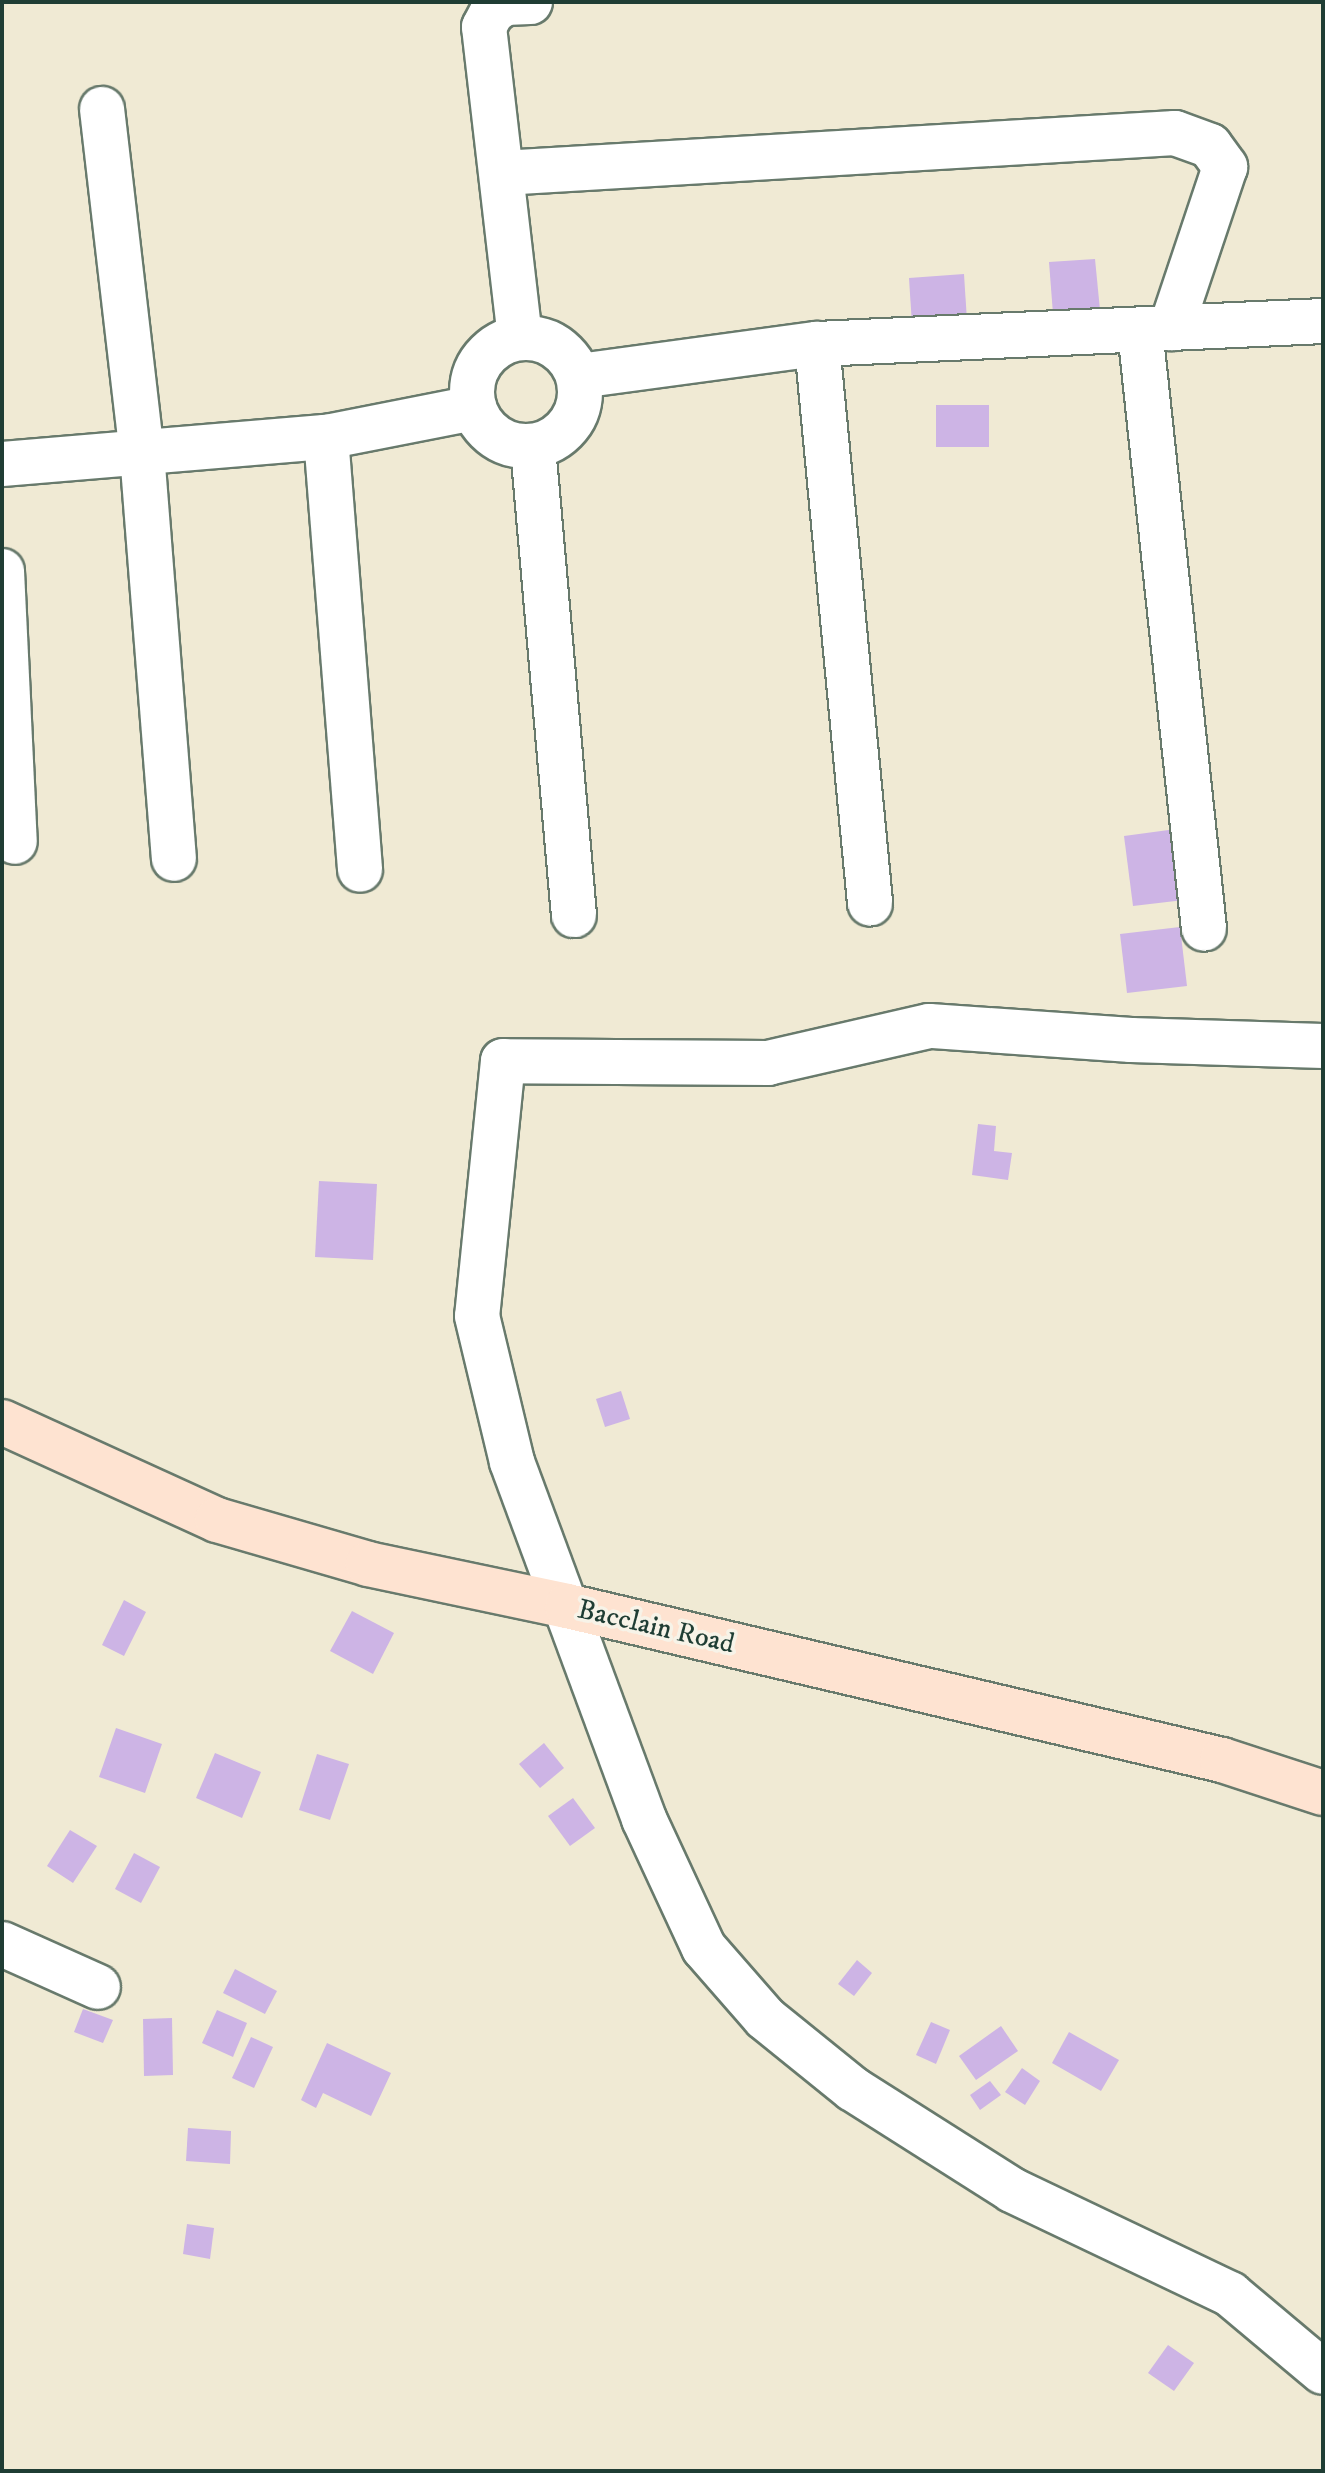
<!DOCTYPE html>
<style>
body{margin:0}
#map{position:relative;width:1325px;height:2473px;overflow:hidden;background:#f0ead4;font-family:"IM FELL DW Pica",serif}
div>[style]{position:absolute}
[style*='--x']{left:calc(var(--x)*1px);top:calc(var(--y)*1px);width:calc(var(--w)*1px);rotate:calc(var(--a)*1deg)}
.building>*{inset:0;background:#cdb4e5}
.roads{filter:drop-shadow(2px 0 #687a6c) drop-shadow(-2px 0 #687a6c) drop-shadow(0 2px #687a6c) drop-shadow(0 -2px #687a6c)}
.minor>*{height:44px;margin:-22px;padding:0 22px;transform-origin:22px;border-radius:22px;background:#fff}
.minor>.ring{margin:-22px;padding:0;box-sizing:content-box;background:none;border:44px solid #fff;border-radius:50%}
.secondary>*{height:44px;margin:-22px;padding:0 22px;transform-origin:22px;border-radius:22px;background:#fee3d1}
span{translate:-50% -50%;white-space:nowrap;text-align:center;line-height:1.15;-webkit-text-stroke:7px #f7f3e8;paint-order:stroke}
.street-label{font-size:28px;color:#1f3d34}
.frame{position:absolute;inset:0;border:4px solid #1f3d34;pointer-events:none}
</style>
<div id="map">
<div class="building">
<i style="clip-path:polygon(1095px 259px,1100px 310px,1053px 314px,1049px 262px)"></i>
<i style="clip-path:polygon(964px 274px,967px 321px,912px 325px,909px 278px)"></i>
<i style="clip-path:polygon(936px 405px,989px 405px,989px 447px,936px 447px)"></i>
<i style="clip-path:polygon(1176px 829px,1184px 900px,1133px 906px,1124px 836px)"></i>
<i style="clip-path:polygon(1180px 927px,1187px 986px,1127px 993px,1120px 934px)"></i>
<i style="clip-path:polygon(978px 1124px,996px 1126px,994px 1151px,1012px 1153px,1008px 1180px,972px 1175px)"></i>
<i style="clip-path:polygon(319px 1181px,377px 1184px,373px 1260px,315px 1257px)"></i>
<i style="clip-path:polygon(621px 1391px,630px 1419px,605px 1427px,596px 1399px)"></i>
<i style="clip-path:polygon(124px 1600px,146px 1612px,124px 1656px,102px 1645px)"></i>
<i style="clip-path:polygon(352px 1611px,394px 1633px,373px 1674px,330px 1651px)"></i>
<i style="clip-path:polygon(116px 1728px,162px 1744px,145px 1793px,99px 1777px)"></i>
<i style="clip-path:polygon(544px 1743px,564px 1768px,540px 1788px,519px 1764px)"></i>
<i style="clip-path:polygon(215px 1753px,261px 1772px,242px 1818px,196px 1798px)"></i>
<i style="clip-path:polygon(317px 1754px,349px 1764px,330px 1820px,299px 1810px)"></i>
<i style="clip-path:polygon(573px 1798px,595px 1828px,570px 1846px,548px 1816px)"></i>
<i style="clip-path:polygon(70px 1830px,97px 1846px,73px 1883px,47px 1866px)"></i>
<i style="clip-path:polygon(134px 1853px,160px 1867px,141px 1903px,115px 1889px)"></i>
<i style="clip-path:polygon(857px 1960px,872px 1973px,854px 1996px,838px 1984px)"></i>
<i style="clip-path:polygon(235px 1969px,277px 1991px,265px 2014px,223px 1993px)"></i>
<i style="clip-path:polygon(83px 2009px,113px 2020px,103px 2043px,74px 2032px)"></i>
<i style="clip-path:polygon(217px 2010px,247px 2023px,233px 2057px,202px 2043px)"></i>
<i style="clip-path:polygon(172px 2018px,173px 2075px,144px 2076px,143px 2019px)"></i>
<i style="clip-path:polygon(931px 2022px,950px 2030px,936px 2064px,916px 2055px)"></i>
<i style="clip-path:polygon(1001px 2026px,1018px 2051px,976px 2080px,959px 2056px)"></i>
<i style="clip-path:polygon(1069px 2032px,1119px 2060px,1101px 2091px,1052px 2063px)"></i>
<i style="clip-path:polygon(251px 2037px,273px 2047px,254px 2088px,232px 2078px)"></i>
<i style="clip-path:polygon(327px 2043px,391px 2073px,371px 2116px,323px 2093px,316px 2108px,301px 2100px)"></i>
<i style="clip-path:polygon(1022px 2068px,1040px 2081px,1025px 2105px,1005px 2092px)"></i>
<i style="clip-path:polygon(990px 2081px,1001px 2095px,980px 2110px,970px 2095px)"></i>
<i style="clip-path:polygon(188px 2128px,231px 2131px,230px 2164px,186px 2161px)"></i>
<i style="clip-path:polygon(187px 2224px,214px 2228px,210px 2259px,183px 2254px)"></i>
<i style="clip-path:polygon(1168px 2345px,1194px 2363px,1174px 2391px,1148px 2373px)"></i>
</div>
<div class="roads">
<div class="minor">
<i style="--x:102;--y:109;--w:346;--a:83.4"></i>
<i style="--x:142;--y:453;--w:407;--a:85.5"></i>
<i style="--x:502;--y:173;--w:674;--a:-3.4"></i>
<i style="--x:1175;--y:133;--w:37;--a:20"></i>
<i style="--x:1210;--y:146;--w:26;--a:54"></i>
<i style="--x:1225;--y:167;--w:170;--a:108.5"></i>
<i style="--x:1140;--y:330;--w:602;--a:83.9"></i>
<i class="ring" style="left:472px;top:338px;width:64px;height:64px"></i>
<i style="--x:520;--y:338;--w:313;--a:-96.6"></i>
<i style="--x:484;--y:27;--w:17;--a:-62"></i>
<i style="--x:492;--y:12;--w:16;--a:-35"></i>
<i style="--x:505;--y:3;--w:25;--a:-2"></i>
<i style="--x:817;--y:344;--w:562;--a:84.58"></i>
<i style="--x:579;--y:376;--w:240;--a:-7.7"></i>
<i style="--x:817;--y:344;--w:507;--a:-2.6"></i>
<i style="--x:326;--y:437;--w:434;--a:85.5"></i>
<i style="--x:533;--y:447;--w:470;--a:85"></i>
<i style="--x:2;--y:464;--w:325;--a:-4.8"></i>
<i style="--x:326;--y:437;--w:151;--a:-11.1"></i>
<i style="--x:2;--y:571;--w:271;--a:87.3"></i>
<i style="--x:1323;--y:1046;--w:192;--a:-178.2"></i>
<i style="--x:1131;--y:1040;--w:202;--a:-176"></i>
<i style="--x:929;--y:1026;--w:165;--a:167.1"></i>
<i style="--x:768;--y:1063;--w:265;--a:-179.6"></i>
<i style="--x:503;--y:1061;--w:256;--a:95.8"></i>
<i style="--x:477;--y:1316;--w:150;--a:76.5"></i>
<i style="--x:512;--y:1462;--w:381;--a:69.7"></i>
<i style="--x:644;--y:1819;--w:142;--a:65.1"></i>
<i style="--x:704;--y:1948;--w:93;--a:48.9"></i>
<i style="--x:765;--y:2018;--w:113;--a:38.9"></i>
<i style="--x:853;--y:2089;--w:188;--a:32.4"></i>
<i style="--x:1012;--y:2190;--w:242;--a:25.5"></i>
<i style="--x:1230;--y:2294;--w:121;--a:40"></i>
<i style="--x:2;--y:1944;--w:105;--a:24.1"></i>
</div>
<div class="secondary">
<i style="--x:2;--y:1422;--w:236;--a:24.5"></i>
<i style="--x:217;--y:1520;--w:157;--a:16.2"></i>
<i style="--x:368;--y:1564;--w:203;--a:11.9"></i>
<i style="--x:567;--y:1606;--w:673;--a:13.23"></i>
<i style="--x:1222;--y:1760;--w:106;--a:18.1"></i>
</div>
</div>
<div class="street-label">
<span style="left:656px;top:1627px;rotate:13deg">Bacclain Road</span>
</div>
<div class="frame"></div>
</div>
